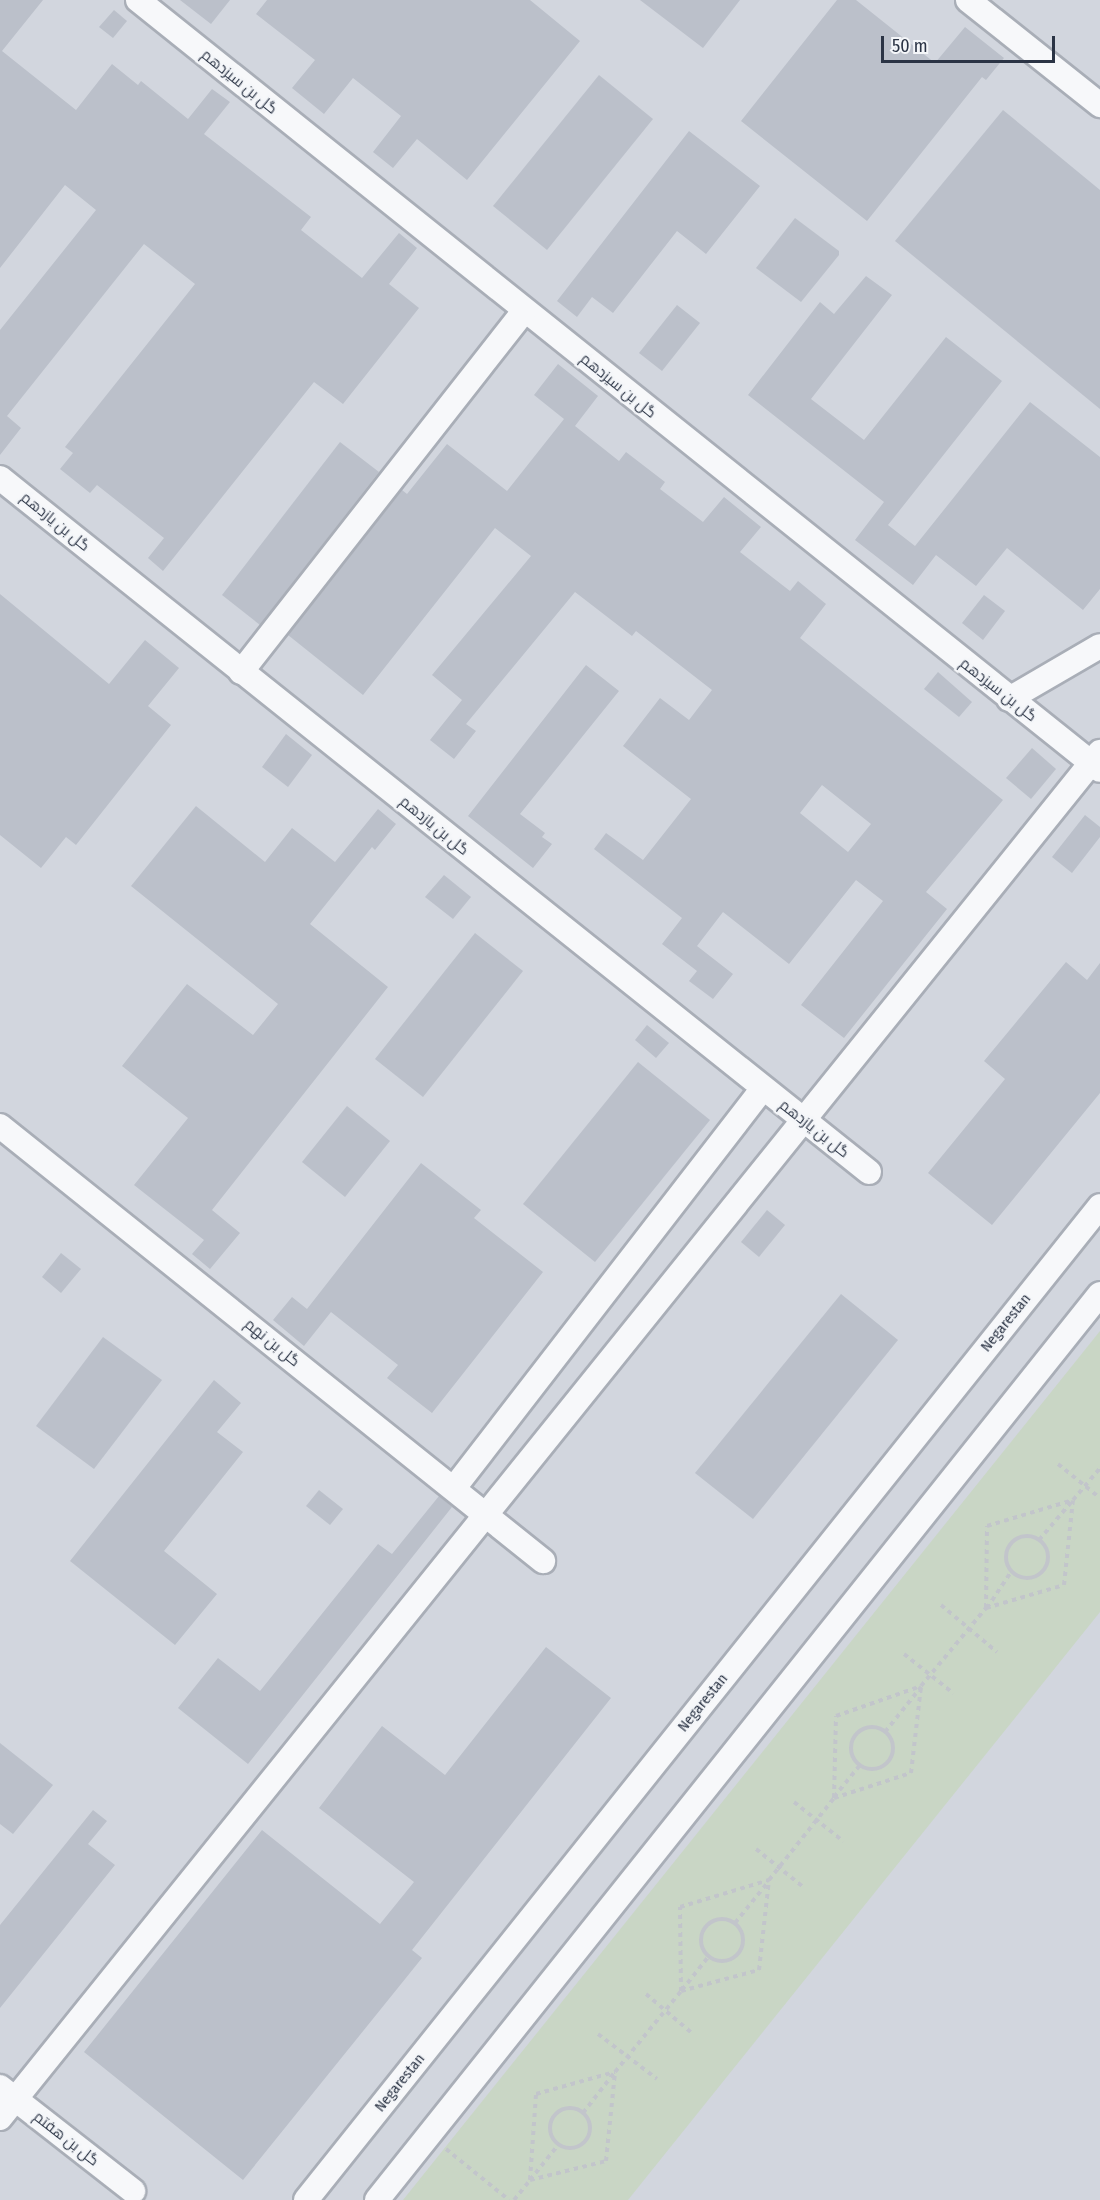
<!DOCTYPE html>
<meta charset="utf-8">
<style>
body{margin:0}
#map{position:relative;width:1100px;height:2200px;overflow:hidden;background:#e4e7ec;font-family:"Fira Sans Condensed",Cairo,sans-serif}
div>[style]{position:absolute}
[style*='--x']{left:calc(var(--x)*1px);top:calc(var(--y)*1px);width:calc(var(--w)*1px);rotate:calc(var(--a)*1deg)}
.built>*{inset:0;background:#d2d6de}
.green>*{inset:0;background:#c9d6c5}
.building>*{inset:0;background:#bbc0ca}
.path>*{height:4px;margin-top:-2px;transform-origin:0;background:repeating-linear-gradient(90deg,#c2c5cb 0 4.5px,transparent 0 9px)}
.path>.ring{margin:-2px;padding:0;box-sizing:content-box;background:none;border:4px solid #c2c5cb;border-radius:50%}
.roads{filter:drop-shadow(2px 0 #a9aeb7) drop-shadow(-2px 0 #a9aeb7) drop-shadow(0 2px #a9aeb7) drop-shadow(0 -2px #a9aeb7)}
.minor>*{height:24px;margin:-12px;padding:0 12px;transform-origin:12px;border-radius:12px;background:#f7f8fa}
span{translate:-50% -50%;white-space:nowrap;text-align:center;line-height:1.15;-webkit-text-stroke:4.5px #f4f6f9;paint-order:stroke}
.street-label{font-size:15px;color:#2b3445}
.scale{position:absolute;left:881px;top:36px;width:174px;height:27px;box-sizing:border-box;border:3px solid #2b3445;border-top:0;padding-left:8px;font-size:18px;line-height:21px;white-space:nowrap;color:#2b3445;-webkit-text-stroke:4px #f4f6f9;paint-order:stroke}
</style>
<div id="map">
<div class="built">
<i style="clip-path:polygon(0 0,1100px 0,1100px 2200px,0 2200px)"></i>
</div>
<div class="green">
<i style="clip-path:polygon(1100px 1331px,1100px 1612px,628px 2200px,403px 2200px)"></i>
</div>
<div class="building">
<i style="clip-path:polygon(0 0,43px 0,2px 51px,76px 110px,112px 64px,138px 85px,141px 81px,188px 119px,212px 89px,230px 102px,204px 134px,311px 217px,301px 230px,362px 278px,399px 233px,417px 248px,389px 284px,419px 308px,343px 404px,314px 382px,163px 571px,148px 558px,164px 538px,97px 485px,90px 493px,60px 469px,73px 453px,65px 447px,195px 284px,144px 244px,7px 416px,21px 428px,0 455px,0 330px,96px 210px,65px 185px,0 268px)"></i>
<i style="clip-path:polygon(180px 0,230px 0,211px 24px)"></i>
<i style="clip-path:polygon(267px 0,530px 0,580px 41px,467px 180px,417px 139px,393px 168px,373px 152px,401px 116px,353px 78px,324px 114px,292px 88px,315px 60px,256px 14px)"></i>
<i style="clip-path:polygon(640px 0,740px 0,703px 48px)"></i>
<i style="clip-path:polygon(837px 0,856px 0,935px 63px,965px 27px,1004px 58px,986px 80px,982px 77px,867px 221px,741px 121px)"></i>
<i style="clip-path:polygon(114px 10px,127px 21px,113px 38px,99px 27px)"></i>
<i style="clip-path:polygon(599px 75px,653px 119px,547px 250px,493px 206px)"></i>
<i style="clip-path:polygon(1003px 110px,1100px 190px,1100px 409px,895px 241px)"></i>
<i style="clip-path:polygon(689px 131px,760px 186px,706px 254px,677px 231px,613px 313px,592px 297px,577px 317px,557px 301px)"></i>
<i style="clip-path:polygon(795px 218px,839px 251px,839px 255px,801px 302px,756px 268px)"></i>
<i style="clip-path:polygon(866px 276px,892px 295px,811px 399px,864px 440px,946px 337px,1002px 381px,888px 525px,915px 546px,1030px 402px,1100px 457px,1100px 589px,1083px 610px,1007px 548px,976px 586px,936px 555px,913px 585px,855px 540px,884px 502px,748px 395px,820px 302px,834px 314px)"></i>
<i style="clip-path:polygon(677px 305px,700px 323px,662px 371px,639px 353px)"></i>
<i style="clip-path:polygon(evenodd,558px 364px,598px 396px,575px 426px,619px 461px,626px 452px,665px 482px,660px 489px,703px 522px,724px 497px,761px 527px,740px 552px,790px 591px,798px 581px,826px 604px,800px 638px,1003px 800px,926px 892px,947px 909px,844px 1038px,801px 1005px,883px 901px,856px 880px,789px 964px,723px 912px,697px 946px,733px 974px,713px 999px,689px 981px,697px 971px,662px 944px,682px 918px,594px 849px,606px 833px,643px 860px,691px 799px,623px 746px,660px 698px,689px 720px,712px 690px,636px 631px,632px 636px,575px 592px,466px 724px,476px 731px,454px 759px,430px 740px,462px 700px,432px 675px,531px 556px,495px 528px,363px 695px,288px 635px,402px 490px,407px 494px,447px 444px,507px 491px,564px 419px,534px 395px,558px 364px,822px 785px,871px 824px,848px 852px,800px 813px,822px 785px)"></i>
<i style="clip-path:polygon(340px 442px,379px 472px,260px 625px,222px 595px)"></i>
<i style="clip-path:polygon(0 594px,109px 684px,145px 640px,179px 668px,148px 706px,171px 725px,76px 845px,66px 837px,41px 868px,0 835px)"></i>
<i style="clip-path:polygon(984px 595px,1005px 611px,983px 640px,962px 623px)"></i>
<i style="clip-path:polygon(586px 665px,619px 691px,520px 814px,545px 833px,542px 837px,552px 844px,533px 868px,468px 816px)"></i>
<i style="clip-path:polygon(938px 672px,972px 702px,959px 717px,924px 689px)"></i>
<i style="clip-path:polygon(286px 734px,312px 755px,288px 787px,262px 767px)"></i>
<i style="clip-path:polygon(1032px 748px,1056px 769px,1031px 799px,1006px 778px)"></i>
<i style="clip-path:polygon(196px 806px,265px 862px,292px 828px,335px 862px,378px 809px,396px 824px,375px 850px,372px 847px,310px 924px,388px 987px,212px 1210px,240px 1233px,210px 1269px,192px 1254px,204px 1240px,134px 1185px,188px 1118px,122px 1066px,187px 984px,253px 1035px,278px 1004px,131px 886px)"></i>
<i style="clip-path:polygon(1085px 815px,1100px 827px,1100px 837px,1072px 873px,1052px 857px)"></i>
<i style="clip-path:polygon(444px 875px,471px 897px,453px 919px,425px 897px)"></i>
<i style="clip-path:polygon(475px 933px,523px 971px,423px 1097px,375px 1059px)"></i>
<i style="clip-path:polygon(1066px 962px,1087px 980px,1100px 963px,1100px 1093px,992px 1225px,928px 1173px,1005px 1079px,984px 1061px)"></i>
<i style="clip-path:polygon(647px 1025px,669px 1043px,656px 1058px,635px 1040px)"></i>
<i style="clip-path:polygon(638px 1062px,710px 1120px,595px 1262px,523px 1204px)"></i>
<i style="clip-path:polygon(347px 1106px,390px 1141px,345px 1197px,302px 1162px)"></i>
<i style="clip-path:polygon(421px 1163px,481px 1210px,474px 1218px,543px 1272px,432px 1413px,387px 1378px,398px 1365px,331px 1312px,304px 1346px,273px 1320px,292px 1297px,307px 1309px)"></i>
<i style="clip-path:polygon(767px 1210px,785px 1225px,759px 1257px,741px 1242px)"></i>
<i style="clip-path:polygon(61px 1253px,81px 1269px,61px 1293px,42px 1277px)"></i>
<i style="clip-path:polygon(841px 1294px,898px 1340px,753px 1519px,695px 1473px)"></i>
<i style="clip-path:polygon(103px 1337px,162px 1380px,94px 1469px,36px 1426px)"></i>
<i style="clip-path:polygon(214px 1380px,241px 1403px,217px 1432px,243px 1452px,164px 1551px,217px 1594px,175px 1645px,70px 1561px)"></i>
<i style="clip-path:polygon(319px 1490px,343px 1509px,330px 1525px,306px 1506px)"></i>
<i style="clip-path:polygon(439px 1496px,452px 1507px,248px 1764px,178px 1708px,218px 1658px,260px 1691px,378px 1544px,392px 1554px)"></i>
<i style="clip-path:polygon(546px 1647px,611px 1698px,412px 1950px,422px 1958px,243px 2180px,84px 2052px,262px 1830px,380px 1924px,414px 1882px,319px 1808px,382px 1726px,445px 1775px)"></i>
<i style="clip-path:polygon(0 1743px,53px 1785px,13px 1834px,0 1824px)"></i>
<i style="clip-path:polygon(93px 1810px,107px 1821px,88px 1844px,115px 1865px,0 2008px,0 1925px)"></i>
</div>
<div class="path">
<i style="--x:1058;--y:1464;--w:54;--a:39"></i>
<i class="ring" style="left:1006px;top:1536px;width:38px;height:38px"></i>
<i style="--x:1039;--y:1540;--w:52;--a:-49.6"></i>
<i style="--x:941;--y:1605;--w:73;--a:40"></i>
<i style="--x:986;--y:1608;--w:82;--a:-89.3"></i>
<i style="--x:987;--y:1526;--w:90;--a:-16.8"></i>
<i style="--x:987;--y:1608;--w:43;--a:-56.3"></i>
<i style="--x:904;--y:1654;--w:63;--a:38.5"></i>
<i class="ring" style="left:851px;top:1727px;width:38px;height:38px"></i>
<i style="--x:885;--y:1732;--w:58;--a:-51.3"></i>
<i style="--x:834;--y:1797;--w:41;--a:-50.9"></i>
<i style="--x:834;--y:1798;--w:82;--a:-88.6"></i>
<i style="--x:836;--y:1716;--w:90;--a:-19.4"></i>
<i style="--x:794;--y:1802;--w:63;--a:38.5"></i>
<i style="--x:756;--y:1849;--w:59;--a:38.8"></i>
<i class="ring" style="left:701px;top:1919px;width:38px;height:38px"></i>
<i style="--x:735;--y:1923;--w:54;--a:-51"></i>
<i style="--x:682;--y:1990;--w:43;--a:-51.5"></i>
<i style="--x:681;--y:1991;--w:84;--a:-90.7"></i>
<i style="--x:680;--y:1907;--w:93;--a:-16.9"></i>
<i style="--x:646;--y:1994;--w:62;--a:40.4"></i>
<i style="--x:598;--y:2034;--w:74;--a:37.3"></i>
<i class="ring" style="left:550px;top:2108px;width:36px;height:36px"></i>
<i style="--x:583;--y:2113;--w:51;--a:-52.2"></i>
<i style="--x:446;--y:2149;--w:81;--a:39"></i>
<i style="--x:530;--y:2180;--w:86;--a:-86"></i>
<i style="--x:536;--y:2094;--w:82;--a:-15.6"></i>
<i style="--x:530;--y:2180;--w:45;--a:-51.3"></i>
<i style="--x:514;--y:2200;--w:26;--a:-51"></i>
<i style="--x:530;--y:2180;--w:78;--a:-14"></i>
<i style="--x:606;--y:2161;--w:89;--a:-84.2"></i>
<i style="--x:615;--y:2072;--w:104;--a:-50.8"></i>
<i style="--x:681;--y:1991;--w:81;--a:-15.1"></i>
<i style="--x:759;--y:1970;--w:91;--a:-83.7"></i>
<i style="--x:769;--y:1880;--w:105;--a:-51.6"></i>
<i style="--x:834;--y:1798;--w:81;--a:-18"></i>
<i style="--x:911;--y:1773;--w:88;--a:-83.4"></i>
<i style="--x:921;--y:1686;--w:102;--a:-50.2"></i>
<i style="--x:986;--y:1608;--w:81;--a:-16.4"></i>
<i style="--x:1064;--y:1585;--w:85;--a:-84"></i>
<i style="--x:1073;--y:1500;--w:42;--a:-49.8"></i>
</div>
<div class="roads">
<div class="minor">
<i style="--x:138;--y:0;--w:1232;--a:38.67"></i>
<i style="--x:968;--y:0;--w:169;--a:38.5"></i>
<i style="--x:0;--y:478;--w:1112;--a:38.61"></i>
<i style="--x:241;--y:672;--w:459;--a:-51.9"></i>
<i style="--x:1009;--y:699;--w:105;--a:-30.2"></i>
<i style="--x:0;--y:1126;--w:696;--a:38.7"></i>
<i style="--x:454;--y:1488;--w:505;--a:-52.31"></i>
<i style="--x:0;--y:2087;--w:169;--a:38"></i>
<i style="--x:0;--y:2118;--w:1754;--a:-51.16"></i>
<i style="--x:306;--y:2200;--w:1272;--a:-51.38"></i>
<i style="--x:377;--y:2200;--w:1159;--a:-51.41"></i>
</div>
</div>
<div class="street-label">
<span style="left:239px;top:82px;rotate:39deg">گل بن سیزدهم</span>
<span style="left:618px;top:386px;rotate:39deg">گل بن سیزدهم</span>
<span style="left:55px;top:522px;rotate:39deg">گل بن یازدهم</span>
<span style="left:998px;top:690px;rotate:38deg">گل بن سیزدهم</span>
<span style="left:434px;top:826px;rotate:39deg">گل بن یازدهم</span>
<span style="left:814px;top:1129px;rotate:38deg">گل بن یازدهم</span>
<span style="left:1006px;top:1323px;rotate:-51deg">Negarestan</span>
<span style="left:272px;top:1343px;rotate:39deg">گل بن نهم</span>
<span style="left:703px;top:1703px;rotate:-51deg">Negarestan</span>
<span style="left:400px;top:2083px;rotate:-51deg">Negarestan</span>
<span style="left:66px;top:2139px;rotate:38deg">گل بن هفتم</span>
</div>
<div class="scale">50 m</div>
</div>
